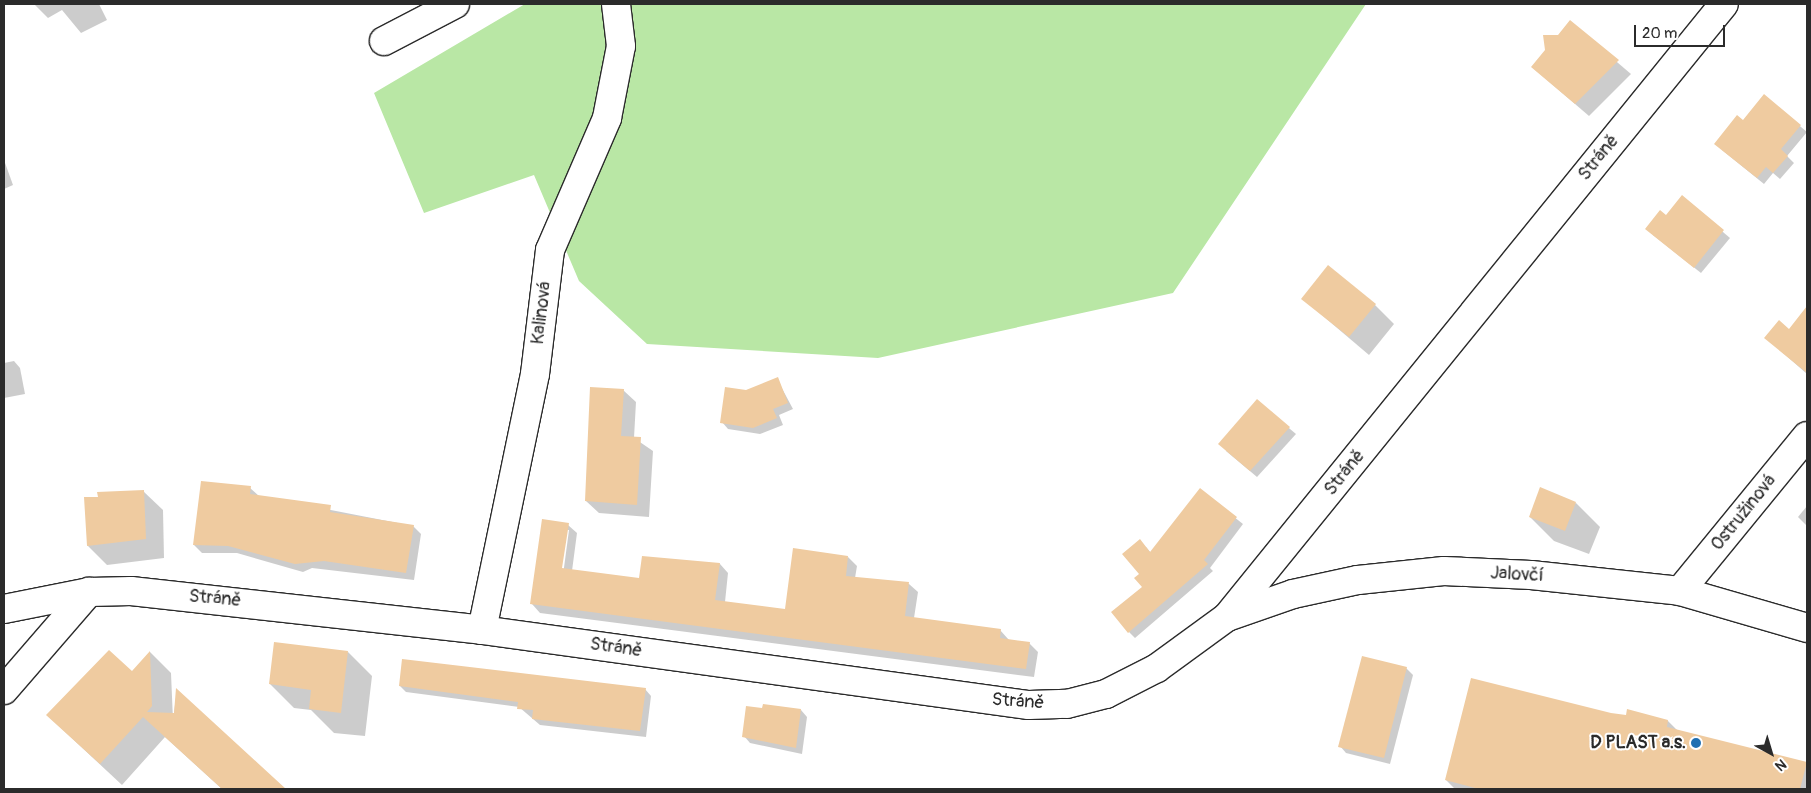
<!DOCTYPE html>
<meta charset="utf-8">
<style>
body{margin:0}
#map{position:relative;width:1811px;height:793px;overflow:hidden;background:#fff;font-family:Pangolin,sans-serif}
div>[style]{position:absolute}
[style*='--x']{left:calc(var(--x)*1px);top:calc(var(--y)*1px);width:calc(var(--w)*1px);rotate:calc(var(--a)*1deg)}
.green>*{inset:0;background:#b9e7a5}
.shadow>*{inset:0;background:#0003}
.building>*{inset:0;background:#efcba0}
.roads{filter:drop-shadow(1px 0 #2b2b2b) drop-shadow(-1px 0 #2b2b2b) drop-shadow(0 1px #2b2b2b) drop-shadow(0 -1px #2b2b2b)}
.minor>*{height:28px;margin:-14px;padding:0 14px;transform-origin:14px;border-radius:14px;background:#fff}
.dots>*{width:14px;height:14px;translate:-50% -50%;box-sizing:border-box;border:2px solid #fff;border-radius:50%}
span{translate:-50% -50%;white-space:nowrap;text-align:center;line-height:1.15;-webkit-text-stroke:4px #fff;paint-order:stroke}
.street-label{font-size:18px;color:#2b2b2b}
.poi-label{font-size:18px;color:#2b2b2b;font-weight:700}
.right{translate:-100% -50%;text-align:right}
.frame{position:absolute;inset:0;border:5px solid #2b2b2b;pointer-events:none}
.north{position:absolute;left:1746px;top:728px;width:50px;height:50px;-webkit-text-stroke:4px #fff;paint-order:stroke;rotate:141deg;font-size:14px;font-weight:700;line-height:20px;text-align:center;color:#2b2b2b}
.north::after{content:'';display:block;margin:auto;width:18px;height:22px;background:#2b2b2b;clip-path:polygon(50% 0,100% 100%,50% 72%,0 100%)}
.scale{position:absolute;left:1634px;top:25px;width:91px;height:22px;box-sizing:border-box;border:2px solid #2b2b2b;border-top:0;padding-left:6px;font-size:15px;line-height:18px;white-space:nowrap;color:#2b2b2b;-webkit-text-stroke:4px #fff;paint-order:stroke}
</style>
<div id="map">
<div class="green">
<i style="clip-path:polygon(525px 4px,1366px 4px,1173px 293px,878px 358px,647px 344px,579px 281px,534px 175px,424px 213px,374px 93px)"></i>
</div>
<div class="shadow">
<i style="clip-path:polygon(34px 4px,99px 4px,107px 20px,81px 33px,62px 10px,48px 18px)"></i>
<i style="clip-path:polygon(1570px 22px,1631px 74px,1589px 116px,1532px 67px)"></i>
<i style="clip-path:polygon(1764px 96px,1807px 132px,1787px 156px,1794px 163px,1780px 179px,1773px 173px,1764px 184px,1722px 150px)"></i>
<i style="clip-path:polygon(4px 160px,13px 185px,4px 189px)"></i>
<i style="clip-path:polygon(1682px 197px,1730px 238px,1701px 273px,1653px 235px)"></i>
<i style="clip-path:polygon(1303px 299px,1375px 305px,1394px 324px,1369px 355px)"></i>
<i style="clip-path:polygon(1807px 308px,1807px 374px,1766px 338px,1789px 330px)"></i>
<i style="clip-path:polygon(14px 361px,20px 368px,25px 394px,4px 398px,4px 363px)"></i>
<i style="clip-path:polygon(777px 379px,793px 409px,779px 415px,783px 425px,760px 434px,728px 429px,722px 422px,746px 392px)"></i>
<i style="clip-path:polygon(623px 390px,636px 402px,634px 438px,653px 451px,649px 517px,599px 513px,586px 501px)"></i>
<i style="clip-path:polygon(1257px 401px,1296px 434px,1257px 477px,1226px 451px)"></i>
<i style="clip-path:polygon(250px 488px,259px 496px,413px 526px,421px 534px,414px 580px,312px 568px,303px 572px,237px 553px,202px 553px,194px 545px)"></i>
<i style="clip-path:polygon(1200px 490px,1243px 524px,1210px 568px,1213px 571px,1135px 638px,1129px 632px,1143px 587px,1146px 547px,1151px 553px)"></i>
<i style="clip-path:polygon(143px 491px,163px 510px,164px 558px,107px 565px,88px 546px,99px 498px)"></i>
<i style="clip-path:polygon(1576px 503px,1600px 527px,1589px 554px,1554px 541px,1530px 517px)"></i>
<i style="clip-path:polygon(1807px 506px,1807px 526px,1798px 517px)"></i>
<i style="clip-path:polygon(evenodd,568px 525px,577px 533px,572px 571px,640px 580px,720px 564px,728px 573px,725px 602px,786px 611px,848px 557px,857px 566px,855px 578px,909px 584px,918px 592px,914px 618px,1000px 630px,1009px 640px,1029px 643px,1038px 652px,1034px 677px,540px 613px,532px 604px,568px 525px,566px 530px,569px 530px,563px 575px,560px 574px,566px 530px)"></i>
<i style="clip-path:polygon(150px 652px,171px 673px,173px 720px,177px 690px,284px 789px,222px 789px,165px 737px,122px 785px,47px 715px,132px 673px)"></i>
<i style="clip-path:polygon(348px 652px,372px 676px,365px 736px,334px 733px,311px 710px,294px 708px,270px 684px)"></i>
<i style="clip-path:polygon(1406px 668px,1413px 675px,1390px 764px,1346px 753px,1340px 746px)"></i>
<i style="clip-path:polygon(400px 686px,645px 689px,651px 696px,646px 737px,540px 725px,519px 707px,406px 692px)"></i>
<i style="clip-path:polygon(801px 710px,807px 717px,802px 754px,750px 743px,744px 736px)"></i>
<i style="clip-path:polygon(1611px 715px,1668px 721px,1678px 731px,1806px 763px,1807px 789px,1455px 789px,1446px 780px)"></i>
</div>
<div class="building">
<i style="clip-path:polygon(1570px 20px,1619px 60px,1575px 104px,1531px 67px,1545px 50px,1543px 35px,1558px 35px)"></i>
<i style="clip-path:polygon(1764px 94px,1801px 125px,1781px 149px,1788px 156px,1773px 173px,1766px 167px,1757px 178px,1714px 144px,1737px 115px,1743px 120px)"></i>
<i style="clip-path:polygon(1682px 195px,1724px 230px,1694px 268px,1645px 229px,1660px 210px,1666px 215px)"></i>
<i style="clip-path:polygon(1328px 265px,1376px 304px,1349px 337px,1301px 299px)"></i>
<i style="clip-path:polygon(1807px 306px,1807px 373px,1764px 338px,1779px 320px,1789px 329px)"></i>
<i style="clip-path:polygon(778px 377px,788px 403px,773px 409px,777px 418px,753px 428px,720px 423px,725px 387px,746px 390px)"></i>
<i style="clip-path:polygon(590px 387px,624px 389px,621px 436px,641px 437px,637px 505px,585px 501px)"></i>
<i style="clip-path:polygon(1257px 399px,1290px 427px,1250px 471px,1218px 444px)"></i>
<i style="clip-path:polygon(201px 481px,251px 486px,250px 494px,331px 505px,330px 512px,414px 525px,406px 573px,324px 561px,295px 564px,228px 546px,193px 545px)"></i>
<i style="clip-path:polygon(1540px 487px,1576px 502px,1565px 531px,1529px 517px)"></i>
<i style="clip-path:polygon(1200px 488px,1237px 517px,1204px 560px,1208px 564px,1128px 633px,1111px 612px,1142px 587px,1134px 578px,1139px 574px,1122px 554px,1140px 539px,1150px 552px)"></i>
<i style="clip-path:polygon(144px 490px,146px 539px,87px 546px,84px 497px,98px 497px,97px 492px)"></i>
<i style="clip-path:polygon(542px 519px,569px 523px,562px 568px,639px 578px,642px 556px,720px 563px,715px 600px,785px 609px,793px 548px,848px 556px,846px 576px,909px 582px,905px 616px,1001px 629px,1000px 638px,1030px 642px,1026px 669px,530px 604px)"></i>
<i style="clip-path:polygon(274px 642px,348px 651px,341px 713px,309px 709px,311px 690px,269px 684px)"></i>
<i style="clip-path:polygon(109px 650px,132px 671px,150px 651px,152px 706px,147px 712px,174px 713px,176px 688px,286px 789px,222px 789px,143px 717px,100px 764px,46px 715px)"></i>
<i style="clip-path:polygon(1362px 656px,1407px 667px,1384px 758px,1338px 747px)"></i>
<i style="clip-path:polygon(402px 659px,646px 688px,640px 731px,532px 719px,533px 710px,517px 709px,518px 702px,399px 686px)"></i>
<i style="clip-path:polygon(1471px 678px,1611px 713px,1626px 715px,1627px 709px,1668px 720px,1667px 727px,1807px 762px,1800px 789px,1479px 789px,1445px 780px)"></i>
<i style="clip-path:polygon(763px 704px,801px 709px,796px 748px,742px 737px,746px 706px,762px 708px)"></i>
</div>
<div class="roads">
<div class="minor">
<i style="--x:384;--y:41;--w:80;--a:-27.5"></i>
<i style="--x:1680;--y:591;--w:200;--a:-50.7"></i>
<i style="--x:4;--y:609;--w:87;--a:-11.3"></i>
<i style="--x:89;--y:592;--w:42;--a:-1.4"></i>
<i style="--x:131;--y:591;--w:353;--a:6.3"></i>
<i style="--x:482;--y:630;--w:552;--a:7.81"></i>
<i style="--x:1029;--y:705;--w:38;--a:-2"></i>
<i style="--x:1067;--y:704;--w:40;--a:-14.4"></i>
<i style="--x:1106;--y:694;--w:57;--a:-27"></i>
<i style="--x:1157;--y:668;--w:87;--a:-36.1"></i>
<i style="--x:1227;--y:617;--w:789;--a:-50.97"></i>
<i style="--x:1227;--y:617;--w:70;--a:-19.2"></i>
<i style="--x:1293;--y:594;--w:66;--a:-12.2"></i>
<i style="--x:1358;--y:580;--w:86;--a:-6"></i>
<i style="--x:1444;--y:571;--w:87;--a:2.6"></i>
<i style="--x:1531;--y:575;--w:150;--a:6.1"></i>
<i style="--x:1680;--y:591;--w:132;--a:16.2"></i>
<i style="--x:482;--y:630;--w:261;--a:-78.3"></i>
<i style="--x:535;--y:374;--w:125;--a:-83.1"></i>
<i style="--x:550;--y:250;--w:144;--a:-66.6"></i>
<i style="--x:607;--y:118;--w:73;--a:-79"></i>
<i style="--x:621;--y:46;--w:42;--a:-96.8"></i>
<i style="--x:4;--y:690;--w:130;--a:-49.1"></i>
</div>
</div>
<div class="dots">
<i style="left:1696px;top:743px;background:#1f6fb2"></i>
</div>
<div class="street-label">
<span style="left:1599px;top:158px;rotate:-51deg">Stráně</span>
<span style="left:542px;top:313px;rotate:-83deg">Kalinová</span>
<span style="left:1345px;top:473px;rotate:-51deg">Stráně</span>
<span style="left:1744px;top:513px;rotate:-51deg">Ostružinová</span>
<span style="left:1517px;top:575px;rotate:3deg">Jalovčí</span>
<span style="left:215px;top:599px;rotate:5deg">Stráně</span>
<span style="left:616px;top:648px;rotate:8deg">Stráně</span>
<span style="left:1018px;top:702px;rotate:4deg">Stráně</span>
</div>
<div class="poi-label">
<span class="right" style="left:1686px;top:743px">D PLAST a.s.</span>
</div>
<div class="frame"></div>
<div class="north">N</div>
<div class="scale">20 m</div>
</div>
